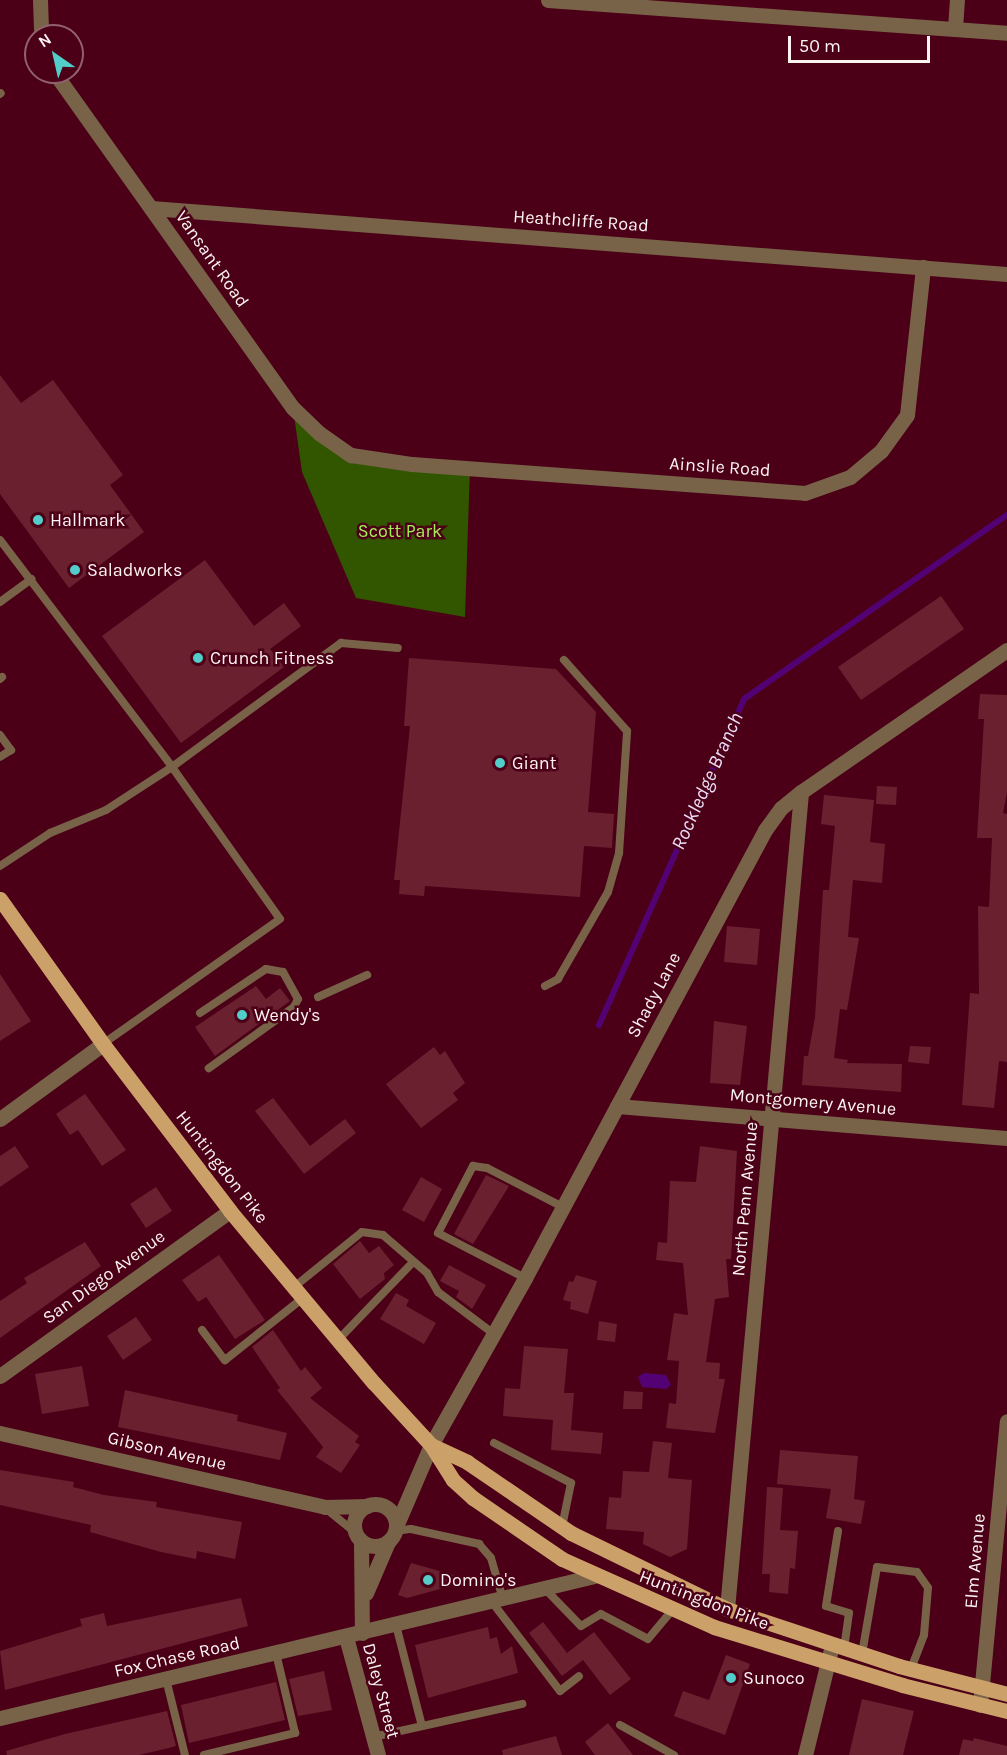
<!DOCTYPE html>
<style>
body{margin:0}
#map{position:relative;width:1007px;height:1755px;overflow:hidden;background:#4b0017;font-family:Karla,sans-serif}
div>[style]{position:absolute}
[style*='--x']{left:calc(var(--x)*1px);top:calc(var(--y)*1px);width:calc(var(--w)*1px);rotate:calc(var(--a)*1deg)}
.green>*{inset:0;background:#325600}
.water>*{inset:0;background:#530274}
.stream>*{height:6px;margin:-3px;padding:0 3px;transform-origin:3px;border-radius:3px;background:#530274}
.building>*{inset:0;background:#6a202f}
.service>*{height:8px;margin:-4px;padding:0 4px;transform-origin:4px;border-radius:4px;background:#786349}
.minor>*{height:15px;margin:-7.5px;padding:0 7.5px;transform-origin:7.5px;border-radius:7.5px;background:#786349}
.minor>.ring{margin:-7.5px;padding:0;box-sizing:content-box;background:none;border:15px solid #786349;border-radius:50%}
.primary>*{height:15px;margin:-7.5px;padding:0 7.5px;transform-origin:7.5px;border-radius:7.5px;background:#cca069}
.dots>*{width:16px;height:16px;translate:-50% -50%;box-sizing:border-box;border:3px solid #4b0017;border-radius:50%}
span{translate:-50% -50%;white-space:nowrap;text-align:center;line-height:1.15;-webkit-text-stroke:5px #4b0017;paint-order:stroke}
.street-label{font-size:18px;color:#fbf2f2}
.poi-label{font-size:18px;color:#fbf2f2}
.left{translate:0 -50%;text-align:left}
.park-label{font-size:18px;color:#a3ee56}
.water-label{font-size:20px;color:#ecddf7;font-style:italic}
.north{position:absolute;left:24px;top:24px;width:60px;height:60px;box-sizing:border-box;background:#4b0017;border:2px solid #91616f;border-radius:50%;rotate:326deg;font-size:16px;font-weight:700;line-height:24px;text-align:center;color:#fbf2f2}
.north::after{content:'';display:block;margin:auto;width:21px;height:27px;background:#53cdc9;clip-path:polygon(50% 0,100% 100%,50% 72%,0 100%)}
.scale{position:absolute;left:788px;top:36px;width:142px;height:27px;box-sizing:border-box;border:3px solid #fbf2f2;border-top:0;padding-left:8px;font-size:18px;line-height:21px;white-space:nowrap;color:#fbf2f2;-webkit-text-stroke:4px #4b0017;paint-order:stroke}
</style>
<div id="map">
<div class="green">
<i style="clip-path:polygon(293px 408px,352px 455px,470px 467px,465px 617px,356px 598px,302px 472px)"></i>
</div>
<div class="water">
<i style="clip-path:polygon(644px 1373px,666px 1375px,671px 1385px,666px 1389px,642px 1387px,638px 1377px)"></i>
</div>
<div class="stream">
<i style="--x:599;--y:1025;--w:357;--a:-66"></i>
<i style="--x:744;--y:699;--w:321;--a:-35"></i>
</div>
<div class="building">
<i style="clip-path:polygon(0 375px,21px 403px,53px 380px,123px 475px,110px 485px,144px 532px,69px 588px,0 494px)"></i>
<i style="clip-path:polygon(205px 560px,254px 626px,284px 603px,301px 626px,270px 649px,284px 667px,181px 743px,102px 636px)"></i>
<i style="clip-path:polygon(941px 596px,964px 629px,861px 700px,838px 667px)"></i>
<i style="clip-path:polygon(409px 658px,556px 669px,596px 712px,588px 812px,614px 814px,612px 848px,584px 846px,580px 897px,425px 886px,424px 896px,399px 894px,400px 880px,394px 880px,410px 726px,404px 726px)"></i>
<i style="clip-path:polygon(980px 694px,1007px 695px,1007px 792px,1003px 813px,1007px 814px,1007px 1062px,999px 1061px,994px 1108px,962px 1105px,970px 993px,979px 994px,978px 906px,989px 907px,992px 838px,977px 838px,984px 719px,978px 719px)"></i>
<i style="clip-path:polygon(877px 786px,897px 787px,896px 805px,876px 804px)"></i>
<i style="clip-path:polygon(824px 795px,874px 800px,870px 842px,885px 844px,882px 883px,853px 880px,848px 937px,859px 938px,847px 1010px,840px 1009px,834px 1058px,848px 1060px,847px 1063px,902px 1064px,901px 1092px,802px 1085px,804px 1056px,808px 1056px,815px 1017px,823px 890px,829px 890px,835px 826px,821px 824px)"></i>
<i style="clip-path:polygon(727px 926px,760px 929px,757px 965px,724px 962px)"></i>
<i style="clip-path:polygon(0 974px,31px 1021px,0 1041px)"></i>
<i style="clip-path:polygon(256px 986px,266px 999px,280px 988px,290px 1001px,215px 1056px,195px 1027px)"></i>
<i style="clip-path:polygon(714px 1021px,747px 1026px,740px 1085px,710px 1083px)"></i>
<i style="clip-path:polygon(910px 1046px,931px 1047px,929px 1064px,908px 1062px)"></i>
<i style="clip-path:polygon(434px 1047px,440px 1055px,445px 1051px,465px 1083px,453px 1093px,458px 1100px,421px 1128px,386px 1084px)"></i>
<i style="clip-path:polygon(85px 1094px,126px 1150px,102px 1166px,78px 1130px,70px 1135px,56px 1114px)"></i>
<i style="clip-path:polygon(273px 1098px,310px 1146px,345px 1119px,356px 1133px,304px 1174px,255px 1111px)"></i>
<i style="clip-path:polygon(15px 1146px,29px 1167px,0 1187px,0 1156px)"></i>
<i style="clip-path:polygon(700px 1146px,737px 1151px,731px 1259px,726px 1259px,729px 1297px,715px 1299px,706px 1362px,720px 1363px,719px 1379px,725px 1379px,715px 1433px,666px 1428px,669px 1403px,676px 1404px,679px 1361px,667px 1360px,674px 1313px,688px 1315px,683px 1263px,656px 1260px,658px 1242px,667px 1243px,670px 1181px,696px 1182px)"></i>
<i style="clip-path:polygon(486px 1175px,509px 1186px,473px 1244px,454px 1234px)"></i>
<i style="clip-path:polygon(421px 1177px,442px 1189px,424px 1222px,402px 1210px)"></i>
<i style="clip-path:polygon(156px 1187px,172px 1211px,146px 1228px,130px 1204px)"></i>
<i style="clip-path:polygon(360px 1241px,369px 1253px,379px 1246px,394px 1265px,384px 1273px,385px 1279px,360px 1299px,333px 1264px)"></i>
<i style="clip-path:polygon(85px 1242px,101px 1266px,0 1338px,0 1301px,27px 1283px,24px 1278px)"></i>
<i style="clip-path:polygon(219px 1255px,265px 1320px,235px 1339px,206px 1297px,198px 1302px,182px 1280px)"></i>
<i style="clip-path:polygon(449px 1265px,486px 1285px,472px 1309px,456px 1297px,459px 1291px,440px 1281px)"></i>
<i style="clip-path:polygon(576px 1275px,597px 1281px,588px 1314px,570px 1309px,571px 1302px,563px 1300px,569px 1281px,573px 1282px)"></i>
<i style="clip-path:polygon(396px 1293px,409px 1300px,406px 1306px,436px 1323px,424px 1344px,380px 1319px)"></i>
<i style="clip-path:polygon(136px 1317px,152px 1340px,123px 1360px,107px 1336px)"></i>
<i style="clip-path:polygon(599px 1321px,617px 1324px,615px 1342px,597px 1340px)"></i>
<i style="clip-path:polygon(273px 1330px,301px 1371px,305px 1367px,322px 1388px,310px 1398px,359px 1436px,355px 1442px,360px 1445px,341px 1473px,316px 1457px,323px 1447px,277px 1390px,280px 1388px,252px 1347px)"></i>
<i style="clip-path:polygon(524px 1346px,568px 1349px,564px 1393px,574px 1393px,571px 1430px,603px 1433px,601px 1454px,551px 1450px,553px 1420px,503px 1416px,505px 1388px,520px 1389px)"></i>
<i style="clip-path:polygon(82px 1366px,89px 1406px,42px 1414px,35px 1374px)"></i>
<i style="clip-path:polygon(125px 1390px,238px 1415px,237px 1421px,287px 1433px,280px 1460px,118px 1427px)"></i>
<i style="clip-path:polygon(624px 1391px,643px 1392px,642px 1409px,623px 1409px)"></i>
<i style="clip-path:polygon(653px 1441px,672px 1443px,668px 1478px,692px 1480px,687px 1549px,670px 1557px,643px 1544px,644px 1532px,606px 1529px,609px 1497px,621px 1498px,623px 1471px,649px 1472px)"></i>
<i style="clip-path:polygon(780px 1450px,858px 1456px,854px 1499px,865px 1501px,861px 1524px,826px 1518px,831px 1489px,777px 1484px)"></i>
<i style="clip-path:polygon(0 1470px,74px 1482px,73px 1487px,104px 1495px,157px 1502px,156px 1507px,242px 1522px,235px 1559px,197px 1551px,196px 1559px,161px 1552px,90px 1532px,91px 1525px,0 1505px)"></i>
<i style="clip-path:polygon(767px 1487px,783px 1488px,780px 1530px,798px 1531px,795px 1569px,790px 1568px,788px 1594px,769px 1592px,770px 1574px,762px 1574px)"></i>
<i style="clip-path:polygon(411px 1563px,454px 1575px,451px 1586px,407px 1598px,398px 1595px)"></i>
<i style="clip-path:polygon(241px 1598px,248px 1626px,5px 1690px,0 1651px,82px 1626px,80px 1619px,104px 1613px,107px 1626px)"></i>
<i style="clip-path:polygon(543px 1622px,567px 1653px,594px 1632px,631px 1679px,610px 1695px,583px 1660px,562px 1676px,529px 1633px)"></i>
<i style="clip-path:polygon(488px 1627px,490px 1639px,497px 1637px,501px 1654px,512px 1646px,518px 1673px,428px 1698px,415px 1645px)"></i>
<i style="clip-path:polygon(726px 1655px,750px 1664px,725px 1735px,674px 1716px,683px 1691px,709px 1700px)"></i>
<i style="clip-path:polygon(324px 1671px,332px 1710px,298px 1716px,289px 1679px)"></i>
<i style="clip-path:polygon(276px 1682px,285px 1720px,189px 1743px,181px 1705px)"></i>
<i style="clip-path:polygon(862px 1699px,914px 1711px,903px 1755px,849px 1755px)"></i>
<i style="clip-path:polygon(167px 1711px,176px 1746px,169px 1748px,139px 1755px,7px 1755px,6px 1751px,65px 1734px)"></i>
<i style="clip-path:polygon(608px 1723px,633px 1755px,595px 1755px,585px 1742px)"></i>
<i style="clip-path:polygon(556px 1736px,562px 1755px,503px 1755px,502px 1750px)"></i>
<i style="clip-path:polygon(974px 1738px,1007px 1746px,1007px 1755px,959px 1755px,963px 1739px,973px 1741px)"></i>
</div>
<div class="service">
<i style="--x:0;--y:94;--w:1;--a:-45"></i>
<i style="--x:0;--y:540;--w:285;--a:52.8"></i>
<i style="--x:172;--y:767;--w:186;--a:54.6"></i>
<i style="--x:280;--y:919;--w:217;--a:144.8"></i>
<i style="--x:0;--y:602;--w:39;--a:-36"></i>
<i style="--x:0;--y:679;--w:3;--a:-45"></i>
<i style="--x:0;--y:735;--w:19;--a:54"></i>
<i style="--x:11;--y:750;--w:13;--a:148"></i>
<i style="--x:0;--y:866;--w:60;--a:-33.4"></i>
<i style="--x:50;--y:833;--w:61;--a:-22.3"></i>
<i style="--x:106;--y:810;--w:79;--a:-33.1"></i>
<i style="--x:172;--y:767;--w:210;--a:-36.3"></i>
<i style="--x:341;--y:643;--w:57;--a:5"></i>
<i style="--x:545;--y:986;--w:15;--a:-28"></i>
<i style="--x:558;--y:979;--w:100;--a:-60.1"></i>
<i style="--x:608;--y:892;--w:41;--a:-74.2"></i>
<i style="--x:619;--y:853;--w:122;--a:-86.2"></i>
<i style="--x:627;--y:731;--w:95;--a:-131.6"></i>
<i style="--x:318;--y:997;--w:54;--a:-24.2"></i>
<i style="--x:200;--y:1013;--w:79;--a:-33.7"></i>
<i style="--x:266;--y:969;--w:17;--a:10"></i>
<i style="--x:283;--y:972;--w:31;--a:61"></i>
<i style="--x:298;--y:999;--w:9;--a:117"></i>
<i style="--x:294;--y:1007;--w:105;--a:144.3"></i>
<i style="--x:525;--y:1278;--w:98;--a:-152.7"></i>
<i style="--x:438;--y:1233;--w:76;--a:-62.4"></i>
<i style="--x:473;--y:1166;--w:14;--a:8"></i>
<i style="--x:487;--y:1168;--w:85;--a:27.2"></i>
<i style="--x:294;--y:1287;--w:87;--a:-39"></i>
<i style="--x:362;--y:1232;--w:21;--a:8"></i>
<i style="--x:383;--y:1235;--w:58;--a:40.8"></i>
<i style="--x:427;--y:1273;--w:22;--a:60"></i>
<i style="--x:438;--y:1292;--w:70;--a:36.9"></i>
<i style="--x:202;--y:1330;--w:38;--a:53"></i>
<i style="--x:225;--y:1360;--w:100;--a:-38.5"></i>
<i style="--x:338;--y:1340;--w:108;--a:-46.1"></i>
<i style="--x:494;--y:1443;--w:87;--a:27.5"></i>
<i style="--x:571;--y:1483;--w:45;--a:101.6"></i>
<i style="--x:325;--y:1508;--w:38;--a:39"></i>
<i style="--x:396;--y:1531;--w:15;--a:-8"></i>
<i style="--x:411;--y:1529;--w:70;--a:12.4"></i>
<i style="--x:479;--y:1544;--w:18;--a:49"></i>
<i style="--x:491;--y:1558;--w:43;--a:73.7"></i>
<i style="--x:838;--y:1531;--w:76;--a:99.1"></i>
<i style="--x:826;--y:1606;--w:24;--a:17"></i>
<i style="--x:849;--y:1613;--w:36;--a:98"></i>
<i style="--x:546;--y:1590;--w:50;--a:45.8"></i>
<i style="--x:581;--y:1626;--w:23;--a:-31"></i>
<i style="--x:601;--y:1614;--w:53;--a:28"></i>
<i style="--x:648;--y:1639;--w:39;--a:-50"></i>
<i style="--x:492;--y:1602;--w:112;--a:52.6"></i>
<i style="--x:560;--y:1691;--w:24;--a:-38"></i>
<i style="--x:396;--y:1625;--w:104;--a:75.6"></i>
<i style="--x:862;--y:1654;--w:88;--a:-80.2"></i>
<i style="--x:877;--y:1567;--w:40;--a:7.1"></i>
<i style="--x:917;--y:1572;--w:19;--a:55"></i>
<i style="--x:928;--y:1588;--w:47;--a:94.9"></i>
<i style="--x:924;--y:1635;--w:36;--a:111"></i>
<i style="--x:166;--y:1679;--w:78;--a:76"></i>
<i style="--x:620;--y:1725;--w:62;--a:29.1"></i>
<i style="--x:373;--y:1737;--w:153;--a:-12.5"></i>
<i style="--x:204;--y:1755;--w:94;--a:-13.6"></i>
<i style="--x:295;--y:1733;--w:82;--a:-103.4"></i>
</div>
<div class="minor">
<i style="--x:40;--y:0;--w:36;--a:88"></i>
<i style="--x:548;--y:0;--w:460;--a:4.1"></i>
<i style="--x:955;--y:28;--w:28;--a:-86"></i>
<i style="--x:54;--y:72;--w:412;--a:54.6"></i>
<i style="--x:293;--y:408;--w:36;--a:44"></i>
<i style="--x:319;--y:433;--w:39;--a:35"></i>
<i style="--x:351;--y:455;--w:62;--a:8.4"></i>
<i style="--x:412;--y:464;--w:394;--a:4.2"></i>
<i style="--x:805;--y:493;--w:48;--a:-19.6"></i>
<i style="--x:850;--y:477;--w:40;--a:-40"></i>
<i style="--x:881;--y:451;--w:44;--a:-54.2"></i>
<i style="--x:907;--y:415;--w:149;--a:-83.8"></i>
<i style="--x:151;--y:208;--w:859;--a:4.41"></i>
<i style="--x:617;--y:1106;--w:391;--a:4.7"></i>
<i style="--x:0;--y:1119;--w:127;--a:-36.1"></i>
<i style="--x:0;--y:1376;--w:283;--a:-35.7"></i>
<i style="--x:0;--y:1433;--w:333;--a:12.8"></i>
<i style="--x:325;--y:1507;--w:42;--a:-1.4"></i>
<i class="ring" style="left:354px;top:1504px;width:27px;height:27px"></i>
<i style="--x:397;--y:1524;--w:86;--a:-66.7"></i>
<i style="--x:431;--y:1445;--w:192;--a:-60.6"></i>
<i style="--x:525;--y:1278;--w:508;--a:-61.82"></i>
<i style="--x:765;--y:830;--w:27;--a:-54"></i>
<i style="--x:781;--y:808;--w:26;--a:-39"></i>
<i style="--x:801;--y:792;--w:250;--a:-34.6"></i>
<i style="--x:361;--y:1542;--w:91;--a:89.4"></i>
<i style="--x:366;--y:1593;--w:56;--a:-66.7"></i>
<i style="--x:727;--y:1609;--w:820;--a:-84.82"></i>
<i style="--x:346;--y:1637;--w:122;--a:74.8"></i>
<i style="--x:980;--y:1705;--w:285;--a:-84.6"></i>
<i style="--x:0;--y:1718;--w:611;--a:-13.44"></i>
<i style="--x:805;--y:1755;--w:113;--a:-76.2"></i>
</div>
<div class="primary">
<i style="--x:0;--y:899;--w:178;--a:54.6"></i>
<i style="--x:103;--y:1044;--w:210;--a:52.7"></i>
<i style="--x:230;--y:1211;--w:224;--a:50.1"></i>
<i style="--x:374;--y:1383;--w:84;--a:47.4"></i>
<i style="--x:431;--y:1445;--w:41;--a:57.8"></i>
<i style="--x:453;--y:1480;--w:27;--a:42"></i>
<i style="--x:473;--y:1498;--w:108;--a:34.4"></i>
<i style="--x:562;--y:1559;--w:167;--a:24.1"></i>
<i style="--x:714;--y:1627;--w:197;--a:17.1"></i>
<i style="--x:902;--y:1685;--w:108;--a:13.9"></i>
<i style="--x:431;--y:1445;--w:40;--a:25"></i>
<i style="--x:467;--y:1462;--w:126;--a:34.3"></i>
<i style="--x:571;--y:1533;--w:174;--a:26"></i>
<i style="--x:727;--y:1609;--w:181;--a:18.3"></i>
<i style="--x:899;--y:1666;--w:112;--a:14.5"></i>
</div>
<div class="dots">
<i style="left:38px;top:520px;background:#53cdc9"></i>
<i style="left:75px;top:570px;background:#53cdc9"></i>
<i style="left:198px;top:658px;background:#53cdc9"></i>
<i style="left:500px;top:763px;background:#53cdc9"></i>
<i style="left:242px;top:1015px;background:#53cdc9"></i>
<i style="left:428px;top:1580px;background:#53cdc9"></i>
<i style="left:731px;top:1678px;background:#53cdc9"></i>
</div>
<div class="street-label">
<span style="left:581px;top:221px;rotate:4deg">Heathcliffe Road</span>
<span style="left:212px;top:259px;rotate:55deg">Vansant Road</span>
<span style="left:720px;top:467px;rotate:4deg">Ainslie Road</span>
<span style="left:654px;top:995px;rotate:-62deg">Shady Lane</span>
<span style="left:813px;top:1102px;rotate:5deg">Montgomery Avenue</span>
<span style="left:222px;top:1167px;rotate:52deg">Huntingdon Pike</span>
<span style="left:745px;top:1199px;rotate:-85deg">North Penn Avenue</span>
<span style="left:104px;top:1277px;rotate:-36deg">San Diego Avenue</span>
<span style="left:167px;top:1451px;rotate:13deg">Gibson Avenue</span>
<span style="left:975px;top:1561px;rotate:-85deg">Elm Avenue</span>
<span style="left:704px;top:1600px;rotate:21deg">Huntingdon Pike</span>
<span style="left:177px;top:1657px;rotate:-13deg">Fox Chase Road</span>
<span style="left:381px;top:1691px;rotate:75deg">Daley Street</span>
</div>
<div class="poi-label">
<span class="left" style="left:50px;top:520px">Hallmark</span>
<span class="left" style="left:87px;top:570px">Saladworks</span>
<span class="left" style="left:210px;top:658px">Crunch Fitness</span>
<span class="left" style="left:512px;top:763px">Giant</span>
<span class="left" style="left:254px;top:1015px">Wendy's</span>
<span class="left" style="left:440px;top:1580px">Domino's</span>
<span class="left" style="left:743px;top:1678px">Sunoco</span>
</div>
<div class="park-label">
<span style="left:400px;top:531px">Scott Park</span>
</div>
<div class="water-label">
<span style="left:707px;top:781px;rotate:-66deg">Rockledge Branch</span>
</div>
<div class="north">N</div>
<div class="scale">50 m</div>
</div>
